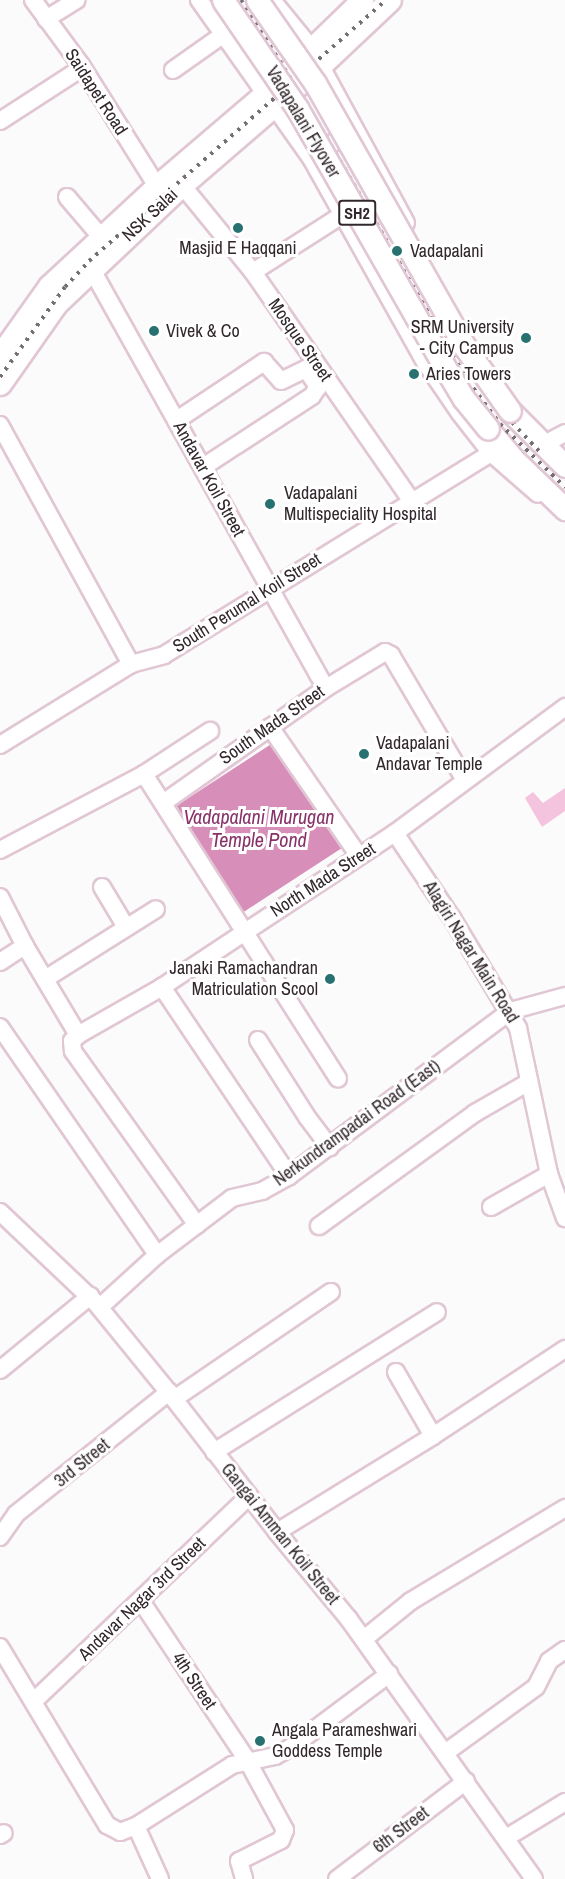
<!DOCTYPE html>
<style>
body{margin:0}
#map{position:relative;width:565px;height:1879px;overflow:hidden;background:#fbfbfb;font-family:"Archivo Narrow",sans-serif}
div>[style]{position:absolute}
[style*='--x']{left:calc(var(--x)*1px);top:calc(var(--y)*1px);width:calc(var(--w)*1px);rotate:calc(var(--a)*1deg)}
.green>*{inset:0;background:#f4c3de}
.water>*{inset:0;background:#d78eb8}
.roads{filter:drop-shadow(2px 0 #e1c6d4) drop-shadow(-2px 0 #e1c6d4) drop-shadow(0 2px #e1c6d4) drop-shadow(0 -2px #e1c6d4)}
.minor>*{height:16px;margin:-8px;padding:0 8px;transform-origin:8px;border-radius:8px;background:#fff}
.major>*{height:21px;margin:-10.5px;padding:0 10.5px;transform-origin:10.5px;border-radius:10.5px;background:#fff}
.rail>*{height:4px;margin-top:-2px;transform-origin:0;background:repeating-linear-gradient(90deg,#756e72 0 3px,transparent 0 9px)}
.bridges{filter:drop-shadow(2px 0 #e1c6d4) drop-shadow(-2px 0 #e1c6d4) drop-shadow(0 2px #e1c6d4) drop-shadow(0 -2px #e1c6d4)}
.major-bridge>*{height:21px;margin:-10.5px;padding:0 10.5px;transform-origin:10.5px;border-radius:10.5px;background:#fff}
.dots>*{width:16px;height:16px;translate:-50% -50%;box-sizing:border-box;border:3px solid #fff;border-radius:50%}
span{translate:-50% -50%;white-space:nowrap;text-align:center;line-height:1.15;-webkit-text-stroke:6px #fff;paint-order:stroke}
.shield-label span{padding:2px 4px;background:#fff;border:2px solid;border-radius:4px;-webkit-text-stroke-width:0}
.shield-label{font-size:16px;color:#31272c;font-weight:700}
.street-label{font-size:18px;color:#31272c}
.poi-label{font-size:18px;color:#31272c}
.left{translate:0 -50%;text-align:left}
.right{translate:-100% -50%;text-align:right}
.water-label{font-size:20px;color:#873268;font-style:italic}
</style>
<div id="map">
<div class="green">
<i style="clip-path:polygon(565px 788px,565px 811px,542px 827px,525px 798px,533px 792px,543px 803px)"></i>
</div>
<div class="water">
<i style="clip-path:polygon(276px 741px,345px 846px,242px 913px,173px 808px)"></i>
</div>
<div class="roads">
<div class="minor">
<i style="--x:33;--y:0;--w:81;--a:53.6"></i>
<i style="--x:81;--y:65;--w:143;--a:57.9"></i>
<i style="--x:199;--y:0;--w:194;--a:54.7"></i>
<i style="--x:311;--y:158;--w:234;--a:60.8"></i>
<i style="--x:425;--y:362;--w:60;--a:55.8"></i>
<i style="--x:459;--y:412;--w:52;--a:52"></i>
<i style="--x:491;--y:453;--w:62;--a:41.1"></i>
<i style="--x:272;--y:0;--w:62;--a:50.9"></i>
<i style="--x:311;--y:48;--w:199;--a:61.5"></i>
<i style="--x:46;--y:19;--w:36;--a:-32"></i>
<i style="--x:173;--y:70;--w:62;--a:-35.2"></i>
<i style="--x:0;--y:121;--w:98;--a:-32.9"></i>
<i style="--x:310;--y:156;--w:52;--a:-30"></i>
<i style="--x:182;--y:185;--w:112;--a:50.8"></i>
<i style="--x:253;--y:272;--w:277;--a:55.3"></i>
<i style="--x:67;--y:197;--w:52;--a:49.6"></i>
<i style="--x:92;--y:270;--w:479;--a:60.8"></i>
<i style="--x:253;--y:272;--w:106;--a:-32.6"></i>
<i style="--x:177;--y:420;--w:105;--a:-33.7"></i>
<i style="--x:264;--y:362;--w:25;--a:48"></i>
<i style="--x:281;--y:381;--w:28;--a:-26"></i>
<i style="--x:306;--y:369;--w:22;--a:56"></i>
<i style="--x:318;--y:387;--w:11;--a:124"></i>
<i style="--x:312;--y:396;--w:130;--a:146.9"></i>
<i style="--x:0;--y:425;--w:273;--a:61.3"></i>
<i style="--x:552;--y:440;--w:15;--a:-28"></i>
<i style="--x:270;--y:727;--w:157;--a:55.4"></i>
<i style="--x:0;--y:745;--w:154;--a:-31.7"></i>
<i style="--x:131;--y:664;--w:34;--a:-15"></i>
<i style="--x:164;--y:655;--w:384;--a:-31.7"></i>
<i style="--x:144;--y:774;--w:361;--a:57.5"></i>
<i style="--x:163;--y:803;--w:199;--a:-35.2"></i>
<i style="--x:326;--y:688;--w:69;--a:-31.4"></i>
<i style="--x:385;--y:652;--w:7;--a:27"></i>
<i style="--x:391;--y:655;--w:145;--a:59.4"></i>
<i style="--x:395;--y:833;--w:102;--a:56.2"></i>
<i style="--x:452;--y:918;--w:128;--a:59"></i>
<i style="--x:518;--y:1028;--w:149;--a:78"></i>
<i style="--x:549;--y:1174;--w:47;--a:70"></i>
<i style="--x:0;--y:850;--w:163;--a:-27.8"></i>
<i style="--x:144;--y:774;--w:79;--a:-33.1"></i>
<i style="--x:102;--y:887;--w:47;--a:59"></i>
<i style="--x:0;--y:897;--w:55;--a:63"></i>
<i style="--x:25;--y:946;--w:104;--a:59.2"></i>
<i style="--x:0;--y:962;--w:30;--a:-33"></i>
<i style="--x:45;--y:979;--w:131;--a:-32.2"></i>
<i style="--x:162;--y:987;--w:228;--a:56.1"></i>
<i style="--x:0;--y:1027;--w:277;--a:55.4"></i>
<i style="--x:258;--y:1040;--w:91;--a:57.5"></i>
<i style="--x:307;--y:1117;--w:38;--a:53"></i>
<i style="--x:491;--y:1207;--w:67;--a:-29.6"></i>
<i style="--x:0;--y:1212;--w:131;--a:43.5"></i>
<i style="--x:95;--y:1302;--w:125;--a:50.8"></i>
<i style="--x:174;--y:1399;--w:168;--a:52.2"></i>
<i style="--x:277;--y:1532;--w:112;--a:50.5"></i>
<i style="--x:348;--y:1618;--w:320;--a:54.5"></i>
<i style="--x:197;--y:1225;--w:214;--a:-125.5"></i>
<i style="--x:73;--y:1051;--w:10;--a:-96"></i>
<i style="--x:72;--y:1041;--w:8;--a:-45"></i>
<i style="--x:78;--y:1035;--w:97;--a:-29.7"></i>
<i style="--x:162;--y:987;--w:279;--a:-33.5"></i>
<i style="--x:395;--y:833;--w:212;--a:-36.5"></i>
<i style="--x:319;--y:1226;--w:193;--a:-35.9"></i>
<i style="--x:475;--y:1113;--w:62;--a:-29.9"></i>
<i style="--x:100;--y:1307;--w:77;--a:-42.4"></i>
<i style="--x:157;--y:1255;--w:94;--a:-37.2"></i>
<i style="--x:232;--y:1198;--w:31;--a:-13"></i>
<i style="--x:262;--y:1191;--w:31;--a:-29"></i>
<i style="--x:289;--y:1176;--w:276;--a:-36.7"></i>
<i style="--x:510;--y:1011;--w:57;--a:-15.3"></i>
<i style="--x:0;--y:1370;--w:117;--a:-39.4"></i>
<i style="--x:396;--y:1372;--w:74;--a:60"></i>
<i style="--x:174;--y:1399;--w:190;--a:-34.3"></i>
<i style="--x:214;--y:1452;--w:263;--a:-32.1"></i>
<i style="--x:277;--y:1532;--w:183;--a:-31.6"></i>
<i style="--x:433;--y:1436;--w:158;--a:-33.4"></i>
<i style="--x:0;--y:1537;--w:28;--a:-55"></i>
<i style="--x:16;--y:1514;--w:196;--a:-38.6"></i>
<i style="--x:141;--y:1601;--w:191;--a:56.3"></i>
<i style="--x:247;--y:1760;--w:80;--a:61.5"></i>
<i style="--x:285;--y:1830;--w:11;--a:112"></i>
<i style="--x:281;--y:1840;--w:47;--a:153.4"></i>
<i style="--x:239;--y:1861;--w:19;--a:74"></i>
<i style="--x:364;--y:1639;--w:60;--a:-39"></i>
<i style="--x:411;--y:1601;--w:180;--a:-31.1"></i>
<i style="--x:0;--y:1647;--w:208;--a:59"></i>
<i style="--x:107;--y:1825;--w:15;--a:28"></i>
<i style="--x:120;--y:1832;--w:17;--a:-21"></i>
<i style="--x:136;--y:1826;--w:114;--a:-32.4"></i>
<i style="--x:232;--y:1765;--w:44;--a:-11.8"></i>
<i style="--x:275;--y:1756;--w:17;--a:-28"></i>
<i style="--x:290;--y:1748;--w:124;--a:-36.8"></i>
<i style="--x:34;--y:1701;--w:297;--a:-43.6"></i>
<i style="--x:445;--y:1753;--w:112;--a:-36"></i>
<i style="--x:536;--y:1687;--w:29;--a:-63"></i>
<i style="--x:549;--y:1661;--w:19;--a:-35"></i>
<i style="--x:136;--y:1826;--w:58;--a:65.6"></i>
<i style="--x:0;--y:1835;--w:4;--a:-27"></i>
<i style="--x:506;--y:1838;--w:69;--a:-31.4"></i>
<i style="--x:337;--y:1879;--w:162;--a:-37.2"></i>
</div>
<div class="major">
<i style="--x:0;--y:355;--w:85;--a:-54.6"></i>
<i style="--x:49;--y:286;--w:147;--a:-42.8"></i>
<i style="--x:157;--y:186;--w:143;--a:-40.5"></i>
<i style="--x:266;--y:93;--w:134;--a:-44.1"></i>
<i style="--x:0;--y:384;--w:98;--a:-55"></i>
<i style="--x:56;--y:304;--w:173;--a:-43.4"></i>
<i style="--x:182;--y:185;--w:182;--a:-40.8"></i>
<i style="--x:320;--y:66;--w:96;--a:-43.3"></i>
<i style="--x:510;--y:411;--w:78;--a:45"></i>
<i style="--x:488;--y:429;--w:38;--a:50"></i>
<i style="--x:512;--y:458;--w:74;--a:43.9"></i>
</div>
</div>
<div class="rail">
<i style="--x:241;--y:0;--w:135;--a:57.7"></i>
<i style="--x:313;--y:114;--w:309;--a:59.9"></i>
<i style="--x:468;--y:381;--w:54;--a:53.3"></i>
<i style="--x:500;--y:424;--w:91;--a:44.1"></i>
<i style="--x:326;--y:119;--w:96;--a:60"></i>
<i style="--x:448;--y:333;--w:101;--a:55.1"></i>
<i style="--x:506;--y:416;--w:48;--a:46.7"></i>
<i style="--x:0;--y:377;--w:111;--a:-54.2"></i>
<i style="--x:65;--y:287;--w:35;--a:-47"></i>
<i style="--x:89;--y:261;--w:395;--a:-41.3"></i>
</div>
<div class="bridges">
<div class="major-bridge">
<i style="--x:223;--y:0;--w:131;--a:55.6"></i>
<i style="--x:297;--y:108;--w:303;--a:60.3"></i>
<i style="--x:447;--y:371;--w:33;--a:59"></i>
<i style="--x:464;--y:399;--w:38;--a:51"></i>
<i style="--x:257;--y:0;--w:101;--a:55.1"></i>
<i style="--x:315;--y:83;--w:304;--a:60.4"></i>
<i style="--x:465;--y:347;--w:78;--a:54.9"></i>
</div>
</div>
<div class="dots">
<i style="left:238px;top:228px;background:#277271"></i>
<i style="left:397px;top:251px;background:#277271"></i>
<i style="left:154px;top:331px;background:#277271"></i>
<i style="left:526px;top:338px;background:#277271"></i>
<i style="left:414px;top:374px;background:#277271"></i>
<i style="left:270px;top:504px;background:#277271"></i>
<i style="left:364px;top:754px;background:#277271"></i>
<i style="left:330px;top:979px;background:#277271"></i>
<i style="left:260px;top:1741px;background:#277271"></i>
</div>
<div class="shield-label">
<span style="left:357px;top:213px">SH2</span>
</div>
<div class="street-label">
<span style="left:96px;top:92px;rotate:57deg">Saidapet Road</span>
<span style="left:303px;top:122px;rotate:59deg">Vadapalani Flyover</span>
<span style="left:150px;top:215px;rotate:-43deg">NSK Salai</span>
<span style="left:300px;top:340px;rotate:55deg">Mosque Street</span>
<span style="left:209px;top:479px;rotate:61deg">Andavar Koil Street</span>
<span style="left:247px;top:603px;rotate:-32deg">South Perumal Koil Street</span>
<span style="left:272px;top:725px;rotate:-35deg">South Mada Street</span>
<span style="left:323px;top:880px;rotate:-33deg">North Mada Street</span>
<span style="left:471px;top:952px;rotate:58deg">Alagiri Nagar Main Road</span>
<span style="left:357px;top:1123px;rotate:-36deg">Nerkundrampadai Road (East)</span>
<span style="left:82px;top:1463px;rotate:-39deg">3rd Street</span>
<span style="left:280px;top:1534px;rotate:51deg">Gangai Amman Koil Street</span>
<span style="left:142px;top:1599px;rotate:-44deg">Andavar Nagar 3rd Street</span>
<span style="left:194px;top:1681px;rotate:56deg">4th Street</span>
<span style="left:401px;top:1830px;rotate:-37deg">6th Street</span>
</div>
<div class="poi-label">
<span style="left:238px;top:248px">Masjid E Haqqani</span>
<span class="left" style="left:410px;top:251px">Vadapalani</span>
<span class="right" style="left:514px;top:338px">SRM University<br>- City Campus</span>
<span class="left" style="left:166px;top:331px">Vivek &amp; Co</span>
<span class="left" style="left:426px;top:374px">Aries Towers</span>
<span class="left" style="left:284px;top:504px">Vadapalani<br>Multispeciality Hospital</span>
<span class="left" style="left:376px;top:754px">Vadapalani<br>Andavar Temple</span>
<span class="right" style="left:318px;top:979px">Janaki Ramachandran<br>Matriculation Scool</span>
<span class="left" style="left:272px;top:1741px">Angala Parameshwari<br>Goddess Temple</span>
</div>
<div class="water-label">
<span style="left:259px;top:828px">Vadapalani Murugan<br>Temple Pond</span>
</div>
</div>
